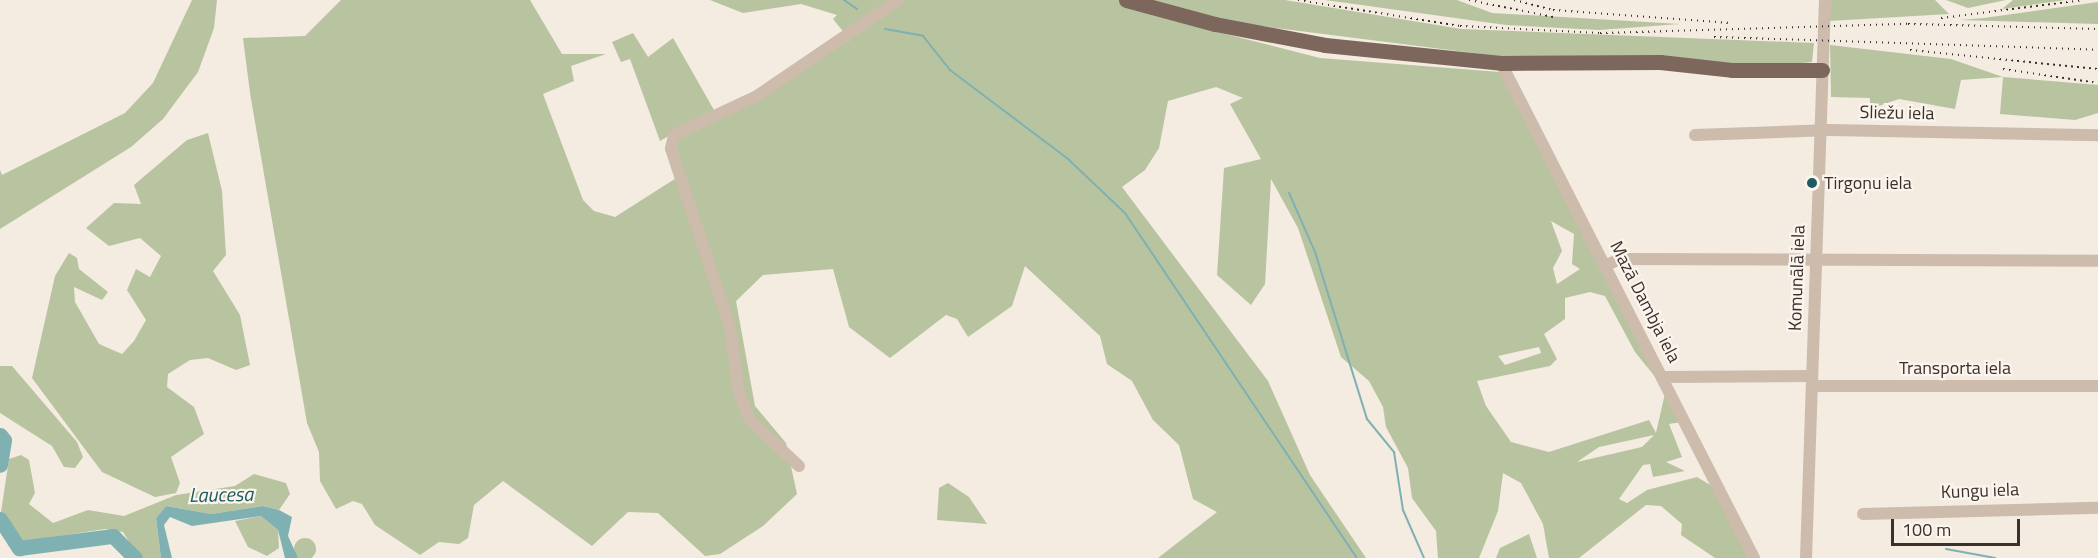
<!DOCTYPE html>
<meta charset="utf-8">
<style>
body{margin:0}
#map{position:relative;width:2098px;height:558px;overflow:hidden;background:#f4ebe1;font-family:"Titillium Web",sans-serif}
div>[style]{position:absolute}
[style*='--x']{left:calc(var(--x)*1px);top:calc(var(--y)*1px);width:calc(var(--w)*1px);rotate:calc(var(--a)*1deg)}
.green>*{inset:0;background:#b8c4a0}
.round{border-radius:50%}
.water>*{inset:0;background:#7fb0b2}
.stream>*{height:2px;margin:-1px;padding:0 1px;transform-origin:1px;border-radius:1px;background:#7fb0b2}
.river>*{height:15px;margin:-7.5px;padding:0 7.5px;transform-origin:7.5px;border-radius:7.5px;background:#7fb0b2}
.minor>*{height:12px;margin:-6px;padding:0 6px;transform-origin:6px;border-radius:6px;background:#cdbbac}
.major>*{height:15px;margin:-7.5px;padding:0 7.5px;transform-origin:7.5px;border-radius:7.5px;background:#7d675c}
.rail>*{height:2px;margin-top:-1px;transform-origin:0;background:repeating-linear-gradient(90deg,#3b302b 0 1.5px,transparent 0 6px)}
.dots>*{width:16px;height:16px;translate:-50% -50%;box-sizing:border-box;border:3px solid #fbf5ee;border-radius:50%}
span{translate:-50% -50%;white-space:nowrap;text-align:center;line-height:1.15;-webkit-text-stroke:4.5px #fbf5ee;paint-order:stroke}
.street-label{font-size:18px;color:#3b302b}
.poi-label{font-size:18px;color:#3b302b}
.left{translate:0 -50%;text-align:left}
.water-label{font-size:20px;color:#1f5a5e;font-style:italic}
.scale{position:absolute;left:1891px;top:519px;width:129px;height:27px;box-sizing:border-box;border:3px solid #3b302b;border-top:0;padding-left:8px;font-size:18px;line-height:21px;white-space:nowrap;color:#3b302b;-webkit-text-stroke:4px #fbf5ee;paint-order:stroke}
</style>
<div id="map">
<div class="green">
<i style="clip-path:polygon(192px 0,217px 0,214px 28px,198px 72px,163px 119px,131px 147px,0 229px,0 170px,2px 175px,125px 113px,153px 83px)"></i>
<i style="clip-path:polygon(evenodd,341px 0,530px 0,562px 54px,606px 54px,571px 66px,574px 81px,543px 94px,583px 200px,594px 211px,615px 217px,681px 175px,676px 143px,681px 135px,850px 40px,833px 19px,837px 15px,801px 4px,743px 13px,710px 0,1127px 0,1210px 30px,1320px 58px,1500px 72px,1657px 379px,1635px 352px,1605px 296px,1590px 292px,1565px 298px,1565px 319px,1544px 334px,1557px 359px,1550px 366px,1477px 381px,1486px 406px,1511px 442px,1549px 452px,1649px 420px,1656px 433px,1666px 389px,1682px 422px,1669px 424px,1682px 457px,1666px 462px,1685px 471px,1653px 477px,1650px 464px,1643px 465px,1619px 499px,1627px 503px,1647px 490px,1697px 477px,1712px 486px,1749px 558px,1715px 558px,1681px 535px,1682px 524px,1661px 506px,1646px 505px,1579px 558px,1549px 558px,1543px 524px,1521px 483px,1503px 473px,1498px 511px,1479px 558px,1438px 558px,1436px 531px,1412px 498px,1408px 468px,1386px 427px,1383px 407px,1369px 381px,1341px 357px,1298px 228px,1271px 179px,1265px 284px,1251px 305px,1217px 275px,1224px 168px,1261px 159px,1230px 104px,1243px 98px,1216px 87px,1168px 101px,1159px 148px,1145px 170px,1122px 187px,1268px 381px,1310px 475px,1366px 558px,1158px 558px,1217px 512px,1193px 499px,1179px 445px,1153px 420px,1132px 381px,1107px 364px,1100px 336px,1025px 266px,1012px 306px,968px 337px,957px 319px,946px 315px,890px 358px,849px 327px,833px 269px,763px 275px,736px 301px,755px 406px,786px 443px,797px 494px,763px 526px,720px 554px,705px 556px,658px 513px,628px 512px,592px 546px,503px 481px,474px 505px,468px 538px,459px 544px,439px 542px,420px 555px,375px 525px,362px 504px,353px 501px,336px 509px,320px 481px,319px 452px,307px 423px,250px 93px,243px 38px,305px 36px,341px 0,1551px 221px,1574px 234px,1572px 264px,1580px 269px,1557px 284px,1553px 268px,1562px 251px,1551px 221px,341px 0,1539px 347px,1541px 353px,1505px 365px,1498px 356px,1539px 347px,341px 0,1654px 435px,1642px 447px,1577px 462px,1599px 447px,1654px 435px)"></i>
<i style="clip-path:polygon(1149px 0,1285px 0,1461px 29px,1814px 43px,1812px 62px,1784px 65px,1505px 57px,1221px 21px)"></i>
<i style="clip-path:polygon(1325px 0,1457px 0,1492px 13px,1680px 24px,1599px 30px,1506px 25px)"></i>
<i style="clip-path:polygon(1831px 0,1935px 0,1949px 14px,1829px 21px)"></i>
<i style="clip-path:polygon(1946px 0,2006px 0,1968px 8px)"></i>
<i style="clip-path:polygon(2013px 0,2065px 0,2002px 9px)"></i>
<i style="clip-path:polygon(2098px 2px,2098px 24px,1960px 20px,1984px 18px)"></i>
<i style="clip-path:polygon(633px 33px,648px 57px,673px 38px,714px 110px,660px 141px,630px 59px,621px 62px,612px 42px)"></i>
<i style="clip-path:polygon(1830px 45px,1951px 59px,2003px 77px,2098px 85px,2098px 113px,2075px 120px,2000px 114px,2003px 77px,1961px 80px,1955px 109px,1899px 99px,1870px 109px,1870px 98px,1831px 97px)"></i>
<i style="clip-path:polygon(208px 133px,222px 191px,226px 255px,213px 271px,240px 315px,250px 365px,236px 370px,208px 358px,190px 360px,168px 374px,167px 387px,194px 407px,204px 434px,171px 457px,180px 483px,176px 493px,155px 497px,102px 472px,32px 378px,55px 276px,69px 253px,77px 258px,79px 269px,108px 292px,102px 300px,74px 287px,75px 302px,99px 344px,122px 354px,134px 341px,146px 320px,127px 290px,136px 269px,150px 277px,161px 256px,140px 238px,109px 246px,86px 228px,114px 203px,141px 204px,134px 185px,187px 140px)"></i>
<i style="clip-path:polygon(0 366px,12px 366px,77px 442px,83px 457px,75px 468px,64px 467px,52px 446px,0 413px)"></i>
<i style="clip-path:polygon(21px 455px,29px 460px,35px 493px,29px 504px,53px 523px,88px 510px,124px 516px,176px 495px,235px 486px,254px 474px,286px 483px,290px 494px,279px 510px,263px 506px,211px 514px,166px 506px,156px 518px,161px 558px,139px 558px,123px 532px,105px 529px,21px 542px,1px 512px,9px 459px)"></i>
<i style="clip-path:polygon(948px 483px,969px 497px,987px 524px,937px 520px,939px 488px)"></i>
<i style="clip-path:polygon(261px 516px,278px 530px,279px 548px,267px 556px,248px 547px,235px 521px)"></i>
<i style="clip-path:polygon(1529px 534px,1537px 558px,1496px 558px,1500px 548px)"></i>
<i class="round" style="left:294px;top:538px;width:22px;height:22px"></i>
</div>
<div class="water">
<i style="clip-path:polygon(166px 506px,211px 514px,263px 506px,279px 510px,292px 517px,288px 536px,298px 558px,285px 558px,278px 530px,261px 516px,192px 526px,170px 517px,164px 525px,172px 558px,161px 558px,156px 518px)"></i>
</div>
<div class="stream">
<i style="--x:844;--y:0;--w:16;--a:35"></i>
<i style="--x:885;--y:29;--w:39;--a:10"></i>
<i style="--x:923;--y:36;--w:43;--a:51.5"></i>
<i style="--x:950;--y:70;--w:148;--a:37"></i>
<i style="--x:1068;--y:159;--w:79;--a:43.5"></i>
<i style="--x:1125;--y:213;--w:416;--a:56.1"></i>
<i style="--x:1289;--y:193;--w:64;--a:66.2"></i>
<i style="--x:1315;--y:252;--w:175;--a:72.7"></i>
<i style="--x:1367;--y:419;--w:43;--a:50.7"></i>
<i style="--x:1394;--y:452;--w:59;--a:81.2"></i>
<i style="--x:1403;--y:510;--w:52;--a:66.4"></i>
<i style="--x:1946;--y:549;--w:50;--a:10.4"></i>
</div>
<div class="river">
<i style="--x:0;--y:435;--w:6;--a:51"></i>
<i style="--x:4;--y:440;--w:25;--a:99"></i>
<i style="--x:0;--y:519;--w:35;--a:57"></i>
<i style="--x:19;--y:548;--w:95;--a:-7.3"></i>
<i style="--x:113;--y:536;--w:31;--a:45"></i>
</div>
<div class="minor">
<i style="--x:1501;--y:63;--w:556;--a:62.93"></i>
<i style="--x:1695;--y:135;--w:135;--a:-2.1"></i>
<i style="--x:1830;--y:130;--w:268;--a:1.1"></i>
<i style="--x:1606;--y:265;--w:16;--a:-22"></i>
<i style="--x:1621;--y:259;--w:477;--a:0.2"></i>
<i style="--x:1664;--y:377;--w:148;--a:-0.4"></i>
<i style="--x:1812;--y:386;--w:286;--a:0"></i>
<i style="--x:799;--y:466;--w:67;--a:-136.8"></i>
<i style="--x:750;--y:420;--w:29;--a:-112"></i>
<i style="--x:739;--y:393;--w:67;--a:-97.8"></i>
<i style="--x:730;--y:327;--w:188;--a:-108.3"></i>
<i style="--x:671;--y:149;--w:14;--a:-78"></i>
<i style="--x:674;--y:135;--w:92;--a:-25.2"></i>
<i style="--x:757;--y:96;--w:171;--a:-34.2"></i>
<i style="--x:1863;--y:514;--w:235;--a:-1.5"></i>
<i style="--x:1806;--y:558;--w:558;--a:-88.05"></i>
</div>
<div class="major">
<i style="--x:1126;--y:0;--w:92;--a:15.1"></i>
<i style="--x:1215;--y:24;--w:112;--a:10.8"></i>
<i style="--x:1325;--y:45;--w:177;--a:5.8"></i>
<i style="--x:1501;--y:63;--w:159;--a:-0.4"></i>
<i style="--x:1660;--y:62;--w:72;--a:6.3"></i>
<i style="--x:1732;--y:70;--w:90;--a:0"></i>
</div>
<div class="rail">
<i style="--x:1298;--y:0;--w:164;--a:9.1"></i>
<i style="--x:1460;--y:26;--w:140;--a:2.9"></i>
<i style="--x:1600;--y:33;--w:308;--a:-1.7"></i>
<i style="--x:1908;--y:24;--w:190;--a:1.5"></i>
<i style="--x:1469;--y:0;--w:86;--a:11.4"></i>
<i style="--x:1514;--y:0;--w:40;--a:14.4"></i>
<i style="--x:1553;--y:10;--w:179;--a:4.2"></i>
<i style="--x:1941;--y:18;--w:143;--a:-7.2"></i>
<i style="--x:1714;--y:37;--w:384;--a:1.9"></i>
<i style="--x:1910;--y:50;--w:189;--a:5.8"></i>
<i style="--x:2003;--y:69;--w:96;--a:8.4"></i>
</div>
<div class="dots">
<i style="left:1812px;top:183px;background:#1f5a5e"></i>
</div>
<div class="street-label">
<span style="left:1897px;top:113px;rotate:1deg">Sliežu iela</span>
<span style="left:1797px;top:278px;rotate:-88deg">Komunālā iela</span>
<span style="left:1645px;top:302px;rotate:63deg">Mazā Dambja iela</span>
<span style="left:1955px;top:368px">Transporta iela</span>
<span style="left:1980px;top:491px;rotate:-2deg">Kungu iela</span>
</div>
<div class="poi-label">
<span class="left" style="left:1824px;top:183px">Tirgoņu iela</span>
</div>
<div class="water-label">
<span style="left:221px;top:494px;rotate:-1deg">Laucesa</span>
</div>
<div class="scale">100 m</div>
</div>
